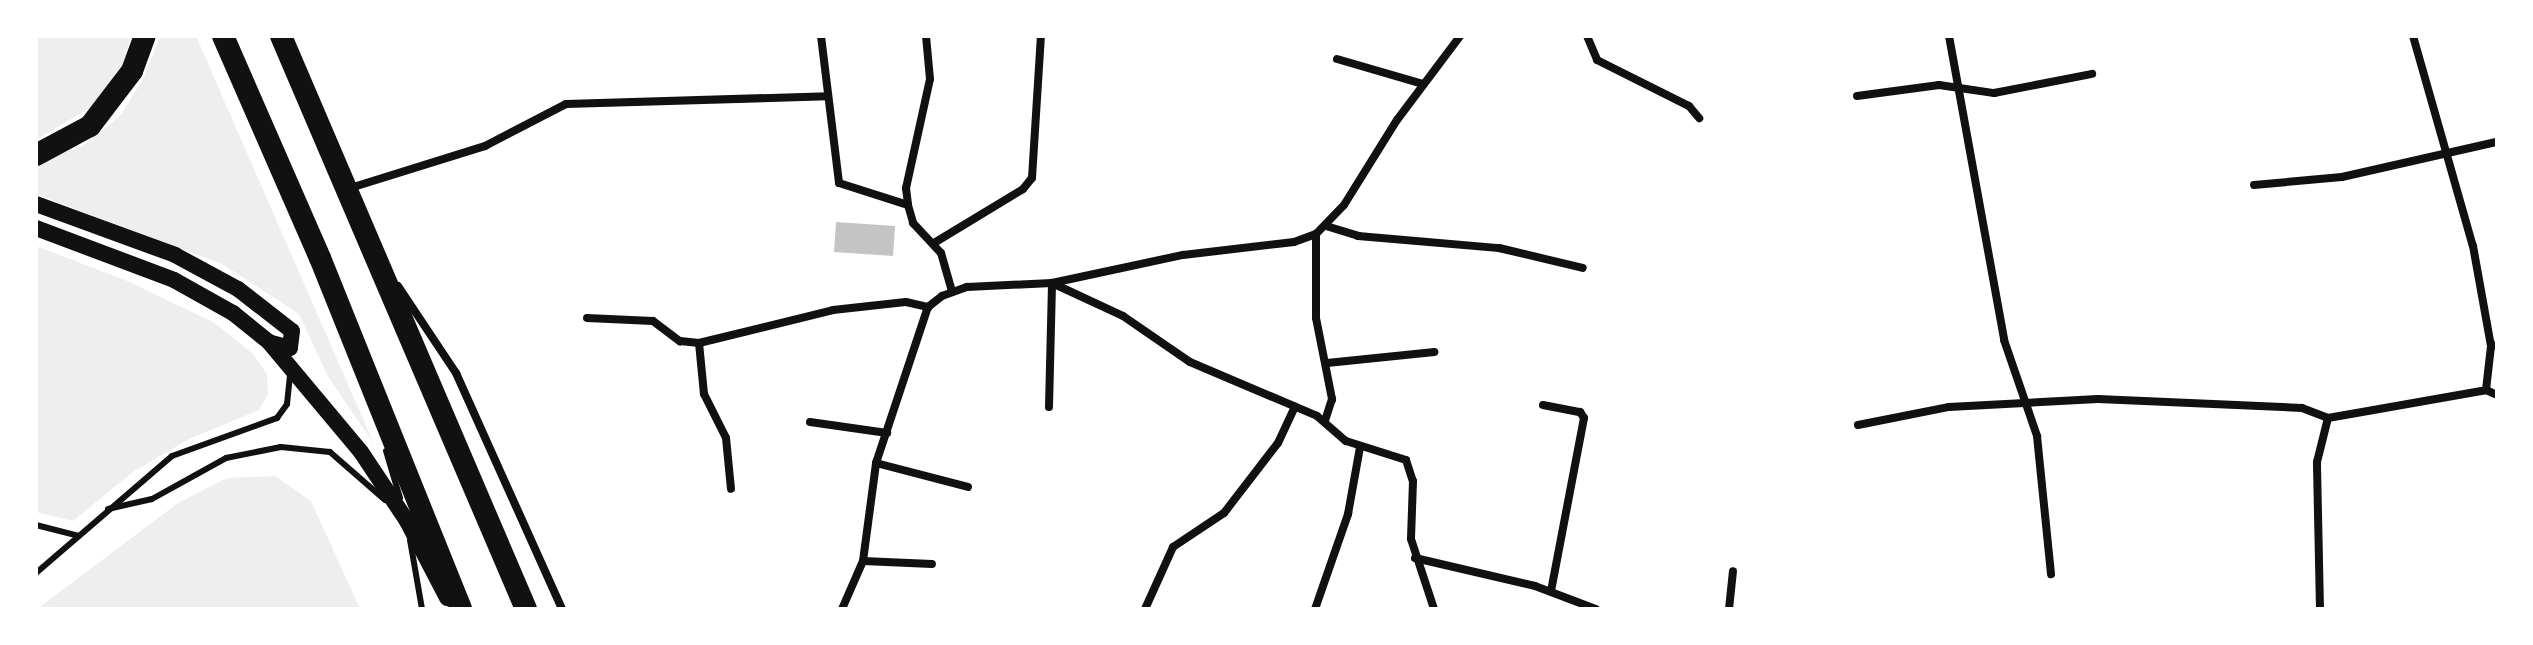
<!DOCTYPE html>
<style>
body{margin:0}
#map{position:relative;width:2533px;height:645px;overflow:hidden;background:#fff;font-family:"PT Sans",sans-serif}
div>[style]{position:absolute}
[style*='--x']{left:calc(var(--x)*1px);top:calc(var(--y)*1px);width:calc(var(--w)*1px);rotate:calc(var(--a)*1deg)}
.green>*{inset:0;background:#eee}
.building>*{inset:0;background:#c4c4c4}
.service>*{height:6px;margin:-3px;padding:0 3px;transform-origin:3px;border-radius:3px;background:#111}
.minor>*{height:8px;margin:-4px;padding:0 4px;transform-origin:4px;border-radius:4px;background:#111}
.secondary>*{height:16px;margin:-8px;padding:0 8px;transform-origin:8px;border-radius:8px;background:#111}
.motorway>*{height:22px;margin:-11px;padding:0 11px;transform-origin:11px;border-radius:11px;background:#111}
span{translate:-50% -50%;white-space:nowrap;text-align:center;line-height:1.15;-webkit-text-stroke:7px #fff;paint-order:stroke}
.frame{position:absolute;inset:0;border:38px solid #fff;pointer-events:none}
</style>
<div id="map">
<div class="green">
<i style="clip-path:polygon(36px 36px,131px 36px,124px 62px,98px 103px,36px 140px)"></i>
<i style="clip-path:polygon(160px 36px,196px 36px,374px 444px,327px 375px,299px 314px,222px 264px,36px 194px,36px 163px,82px 146px,121px 115px,144px 77px)"></i>
<i style="clip-path:polygon(36px 246px,125px 280px,215px 323px,253px 354px,267px 374px,268px 394px,259px 410px,191px 438px,134px 471px,73px 521px,36px 512px)"></i>
<i style="clip-path:polygon(275px 476px,311px 501px,360px 609px,37px 609px,178px 503px,227px 478px)"></i>
</div>
<div class="building">
<i style="clip-path:polygon(836px 222px,895px 226px,893px 256px,834px 252px)"></i>
</div>
<div class="service">
<i style="--x:386;--y:451;--w:49;--a:73.4"></i>
<i style="--x:108;--y:509;--w:45;--a:-12.8"></i>
<i style="--x:152;--y:499;--w:85;--a:-29"></i>
<i style="--x:226;--y:458;--w:56;--a:-11.3"></i>
<i style="--x:281;--y:447;--w:49;--a:5.8"></i>
<i style="--x:330;--y:452;--w:73;--a:41.1"></i>
<i style="--x:36;--y:525;--w:44;--a:14.3"></i>
<i style="--x:410;--y:540;--w:70;--a:80.1"></i>
<i style="--x:36;--y:573;--w:179;--a:-40.7"></i>
<i style="--x:172;--y:456;--w:112;--a:-19.9"></i>
<i style="--x:277;--y:418;--w:17;--a:-54"></i>
<i style="--x:287;--y:404;--w:31;--a:-84"></i>
</div>
<div class="minor">
<i style="--x:821;--y:36;--w:148;--a:83"></i>
<i style="--x:839;--y:183;--w:72;--a:17.7"></i>
<i style="--x:926;--y:36;--w:43;--a:84.7"></i>
<i style="--x:930;--y:79;--w:112;--a:102.4"></i>
<i style="--x:906;--y:188;--w:17;--a:83"></i>
<i style="--x:908;--y:205;--w:19;--a:74"></i>
<i style="--x:913;--y:223;--w:41;--a:47"></i>
<i style="--x:941;--y:253;--w:40;--a:74"></i>
<i style="--x:1587;--y:36;--w:26;--a:67"></i>
<i style="--x:1597;--y:60;--w:103;--a:26.6"></i>
<i style="--x:1689;--y:106;--w:16;--a:50"></i>
<i style="--x:1949;--y:36;--w:309;--a:79.7"></i>
<i style="--x:2004;--y:340;--w:102;--a:71"></i>
<i style="--x:2037;--y:436;--w:139;--a:84.2"></i>
<i style="--x:2413;--y:36;--w:218;--a:74.1"></i>
<i style="--x:2473;--y:246;--w:102;--a:79.8"></i>
<i style="--x:2491;--y:346;--w:6;--a:-9"></i>
<i style="--x:1337;--y:59;--w:90;--a:16.2"></i>
<i style="--x:1857;--y:96;--w:83;--a:-7.6"></i>
<i style="--x:1939;--y:85;--w:56;--a:8.3"></i>
<i style="--x:1994;--y:93;--w:100;--a:-11"></i>
<i style="--x:2254;--y:185;--w:88;--a:-5.2"></i>
<i style="--x:2342;--y:177;--w:158;--a:-12.8"></i>
<i style="--x:347;--y:189;--w:145;--a:-17.3"></i>
<i style="--x:485;--y:146;--w:91;--a:-27.4"></i>
<i style="--x:566;--y:104;--w:262;--a:-1.7"></i>
<i style="--x:1326;--y:226;--w:34;--a:17"></i>
<i style="--x:1358;--y:236;--w:142;--a:4.9"></i>
<i style="--x:1499;--y:248;--w:86;--a:13.4"></i>
<i style="--x:1316;--y:234;--w:84;--a:90"></i>
<i style="--x:1316;--y:318;--w:83;--a:78.8"></i>
<i style="--x:1332;--y:399;--w:22;--a:108"></i>
<i style="--x:934;--y:243;--w:104;--a:-31.2"></i>
<i style="--x:1023;--y:189;--w:14;--a:-51"></i>
<i style="--x:1032;--y:178;--w:142;--a:-86.4"></i>
<i style="--x:398;--y:286;--w:105;--a:56.3"></i>
<i style="--x:456;--y:373;--w:259;--a:65.8"></i>
<i style="--x:587;--y:318;--w:66;--a:2.6"></i>
<i style="--x:653;--y:321;--w:34;--a:37"></i>
<i style="--x:680;--y:341;--w:19;--a:6"></i>
<i style="--x:699;--y:343;--w:138;--a:-13.8"></i>
<i style="--x:833;--y:310;--w:73;--a:-6.3"></i>
<i style="--x:906;--y:302;--w:23;--a:13"></i>
<i style="--x:699;--y:343;--w:51;--a:84.4"></i>
<i style="--x:704;--y:394;--w:49;--a:63.4"></i>
<i style="--x:726;--y:438;--w:51;--a:84.4"></i>
<i style="--x:1327;--y:363;--w:108;--a:-5.9"></i>
<i style="--x:2486;--y:390;--w:44;--a:-83.5"></i>
<i style="--x:1543;--y:405;--w:38;--a:11"></i>
<i style="--x:1580;--y:412;--w:7;--a:56"></i>
<i style="--x:1584;--y:418;--w:176;--a:100.8"></i>
<i style="--x:1049;--y:407;--w:124;--a:-88.6"></i>
<i style="--x:1052;--y:283;--w:134;--a:-12.1"></i>
<i style="--x:1183;--y:255;--w:112;--a:-6.7"></i>
<i style="--x:1294;--y:242;--w:23;--a:-20"></i>
<i style="--x:1316;--y:234;--w:40;--a:-46"></i>
<i style="--x:1344;--y:205;--w:100;--a:-58.1"></i>
<i style="--x:1397;--y:120;--w:105;--a:-53.1"></i>
<i style="--x:810;--y:422;--w:78;--a:8.1"></i>
<i style="--x:1858;--y:425;--w:93;--a:-11.2"></i>
<i style="--x:1949;--y:407;--w:149;--a:-3.1"></i>
<i style="--x:2098;--y:399;--w:204;--a:2.5"></i>
<i style="--x:2302;--y:408;--w:28;--a:21"></i>
<i style="--x:876;--y:463;--w:95;--a:14.6"></i>
<i style="--x:1415;--y:558;--w:123;--a:13.1"></i>
<i style="--x:1535;--y:586;--w:65;--a:20.7"></i>
<i style="--x:863;--y:561;--w:69;--a:2.5"></i>
<i style="--x:842;--y:609;--w:52;--a:-66.4"></i>
<i style="--x:863;--y:561;--w:99;--a:-82.4"></i>
<i style="--x:876;--y:463;--w:164;--a:-71.6"></i>
<i style="--x:928;--y:307;--w:18;--a:-38"></i>
<i style="--x:942;--y:296;--w:27;--a:-20"></i>
<i style="--x:967;--y:287;--w:85;--a:-2.7"></i>
<i style="--x:1052;--y:283;--w:78;--a:24.9"></i>
<i style="--x:1123;--y:316;--w:81;--a:34.5"></i>
<i style="--x:1190;--y:362;--w:138;--a:23"></i>
<i style="--x:1317;--y:416;--w:38;--a:41"></i>
<i style="--x:1346;--y:441;--w:63;--a:17.6"></i>
<i style="--x:1406;--y:460;--w:22;--a:72"></i>
<i style="--x:1413;--y:481;--w:58;--a:92"></i>
<i style="--x:1411;--y:539;--w:74;--a:71.8"></i>
<i style="--x:1145;--y:609;--w:68;--a:-65.7"></i>
<i style="--x:1173;--y:547;--w:61;--a:-33.7"></i>
<i style="--x:1224;--y:513;--w:88;--a:-52.4"></i>
<i style="--x:1278;--y:443;--w:40;--a:-65"></i>
<i style="--x:1315;--y:609;--w:101;--a:-70.8"></i>
<i style="--x:1348;--y:514;--w:68;--a:-79.8"></i>
<i style="--x:1729;--y:609;--w:38;--a:-84"></i>
<i style="--x:2320;--y:609;--w:147;--a:-91.2"></i>
<i style="--x:2317;--y:462;--w:45;--a:-76"></i>
<i style="--x:2328;--y:418;--w:160;--a:-10"></i>
<i style="--x:2486;--y:390;--w:12;--a:24"></i>
</div>
<div class="secondary">
<i style="--x:36;--y:204;--w:148;--a:20.1"></i>
<i style="--x:175;--y:255;--w:72;--a:28.4"></i>
<i style="--x:238;--y:289;--w:68;--a:37.9"></i>
<i style="--x:292;--y:331;--w:17;--a:97"></i>
<i style="--x:290;--y:348;--w:20;--a:-165"></i>
<i style="--x:36;--y:228;--w:147;--a:20.6"></i>
<i style="--x:174;--y:280;--w:68;--a:29.2"></i>
<i style="--x:233;--y:313;--w:46;--a:38.9"></i>
<i style="--x:269;--y:342;--w:143;--a:50.1"></i>
<i style="--x:361;--y:452;--w:83;--a:56.3"></i>
<i style="--x:407;--y:521;--w:87;--a:62.5"></i>
</div>
<div class="motorway">
<i style="--x:223;--y:36;--w:242;--a:66.4"></i>
<i style="--x:320;--y:258;--w:378;--a:68.1"></i>
<i style="--x:281;--y:36;--w:623;--a:66.85"></i>
<i style="--x:36;--y:155;--w:61;--a:-28.2"></i>
<i style="--x:90;--y:126;--w:69;--a:-52.6"></i>
<i style="--x:132;--y:71;--w:37;--a:-70"></i>
</div>
<div class="frame"></div>
</div>
